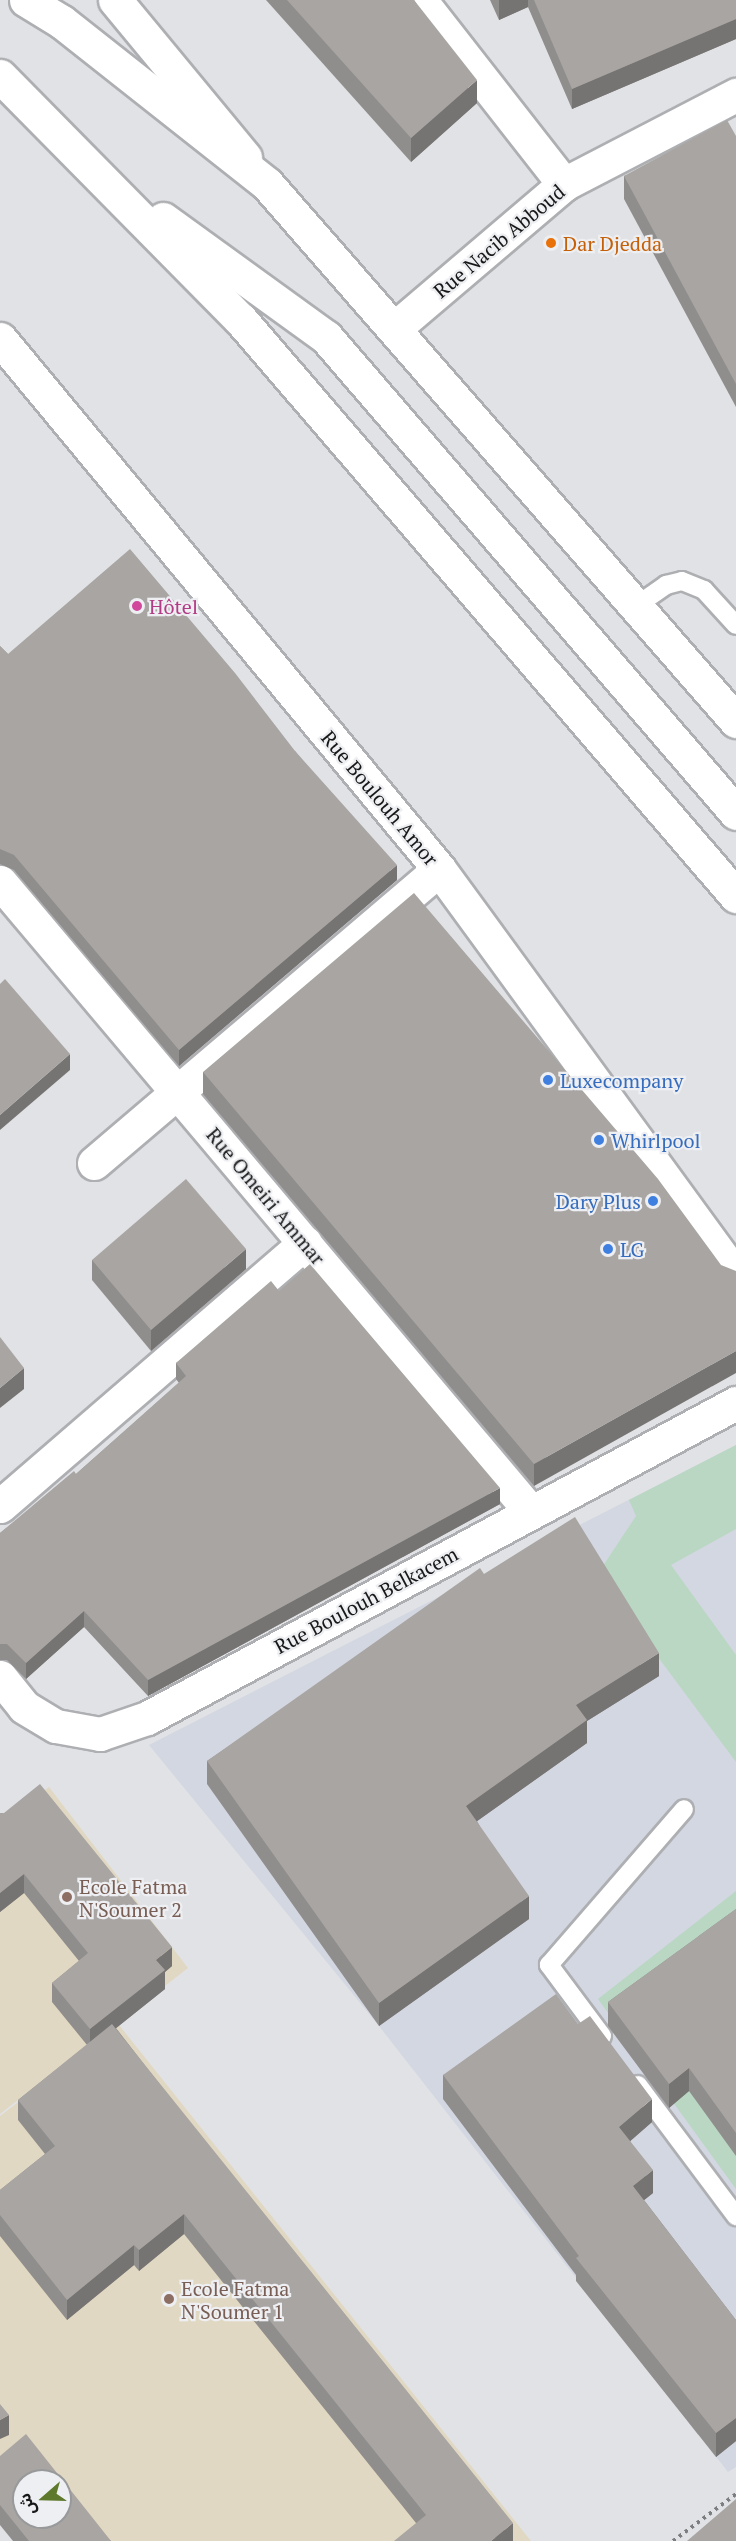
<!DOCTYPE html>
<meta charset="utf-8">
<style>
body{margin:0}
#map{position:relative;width:736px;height:2541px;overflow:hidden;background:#e1e2e5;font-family:"PT Serif","Noto Sans Arabic",serif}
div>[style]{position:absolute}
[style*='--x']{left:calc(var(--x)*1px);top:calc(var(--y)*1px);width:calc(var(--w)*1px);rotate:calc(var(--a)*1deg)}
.built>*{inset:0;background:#d3d7e1}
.education>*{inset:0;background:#e0d8c2}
.green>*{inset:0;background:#b9d7c2}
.path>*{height:4px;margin-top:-2px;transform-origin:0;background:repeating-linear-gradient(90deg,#7c7d7f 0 3px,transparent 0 7.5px)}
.roads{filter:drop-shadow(2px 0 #aeafb2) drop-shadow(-2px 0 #aeafb2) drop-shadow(0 2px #aeafb2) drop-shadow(0 -2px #aeafb2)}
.service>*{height:18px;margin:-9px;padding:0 9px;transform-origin:9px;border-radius:9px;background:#fff}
.minor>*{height:33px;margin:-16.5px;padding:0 16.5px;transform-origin:16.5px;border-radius:16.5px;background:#fff}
.secondary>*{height:33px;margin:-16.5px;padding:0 16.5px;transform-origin:16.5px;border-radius:16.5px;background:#fff}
.primary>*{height:33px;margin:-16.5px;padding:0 16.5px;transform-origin:16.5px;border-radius:16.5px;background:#fff}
.wall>*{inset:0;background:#908e8c}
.shaded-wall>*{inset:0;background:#767472}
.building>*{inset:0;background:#a8a5a3}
.dots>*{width:16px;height:16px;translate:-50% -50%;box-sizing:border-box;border:3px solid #eeeff2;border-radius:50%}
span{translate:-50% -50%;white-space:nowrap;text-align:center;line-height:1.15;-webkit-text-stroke:4.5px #eeeff2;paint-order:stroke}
.street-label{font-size:20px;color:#181819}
.food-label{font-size:20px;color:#c56008}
.left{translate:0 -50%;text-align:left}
.hotel-label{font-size:20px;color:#b23c85}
.shop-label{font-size:20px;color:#366cbe}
.right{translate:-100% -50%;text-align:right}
.education-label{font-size:20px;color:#785e54}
.north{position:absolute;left:12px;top:2469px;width:60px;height:60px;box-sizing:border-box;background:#eeeff2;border:2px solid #98999b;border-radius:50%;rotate:250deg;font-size:16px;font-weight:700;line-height:24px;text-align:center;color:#181819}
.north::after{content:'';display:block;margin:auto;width:21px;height:27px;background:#5e792c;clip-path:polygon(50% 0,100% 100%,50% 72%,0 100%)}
</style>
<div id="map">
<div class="built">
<i style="clip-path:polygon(736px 1445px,736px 2467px,728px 2472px,379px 2026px,149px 1745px)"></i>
</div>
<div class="education">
<i style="clip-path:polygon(49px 1787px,188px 1968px,0 2114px,0 1825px)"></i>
<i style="clip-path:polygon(evenodd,119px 2025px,531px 2541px,19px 2541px,0 2519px,0 2116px,119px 2025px,24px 2481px,60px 2481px,60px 2517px,24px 2517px,24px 2481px)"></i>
</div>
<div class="green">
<i style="clip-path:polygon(736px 1445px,736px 1529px,671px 1565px,736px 1655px,736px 1762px,597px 1575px,636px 1516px,629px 1500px)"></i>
<i style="clip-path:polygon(736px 1891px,736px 2189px,598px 1999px)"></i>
</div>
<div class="path">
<i style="--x:673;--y:2541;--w:79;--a:-36.7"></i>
</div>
<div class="roads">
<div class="service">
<i style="--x:636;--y:606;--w:37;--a:-35"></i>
<i style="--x:666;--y:585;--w:16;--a:-14"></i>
<i style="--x:682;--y:581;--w:24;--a:22"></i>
<i style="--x:704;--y:590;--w:47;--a:47.6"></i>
<i style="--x:602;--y:2036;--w:89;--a:-126.7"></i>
<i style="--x:549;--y:1965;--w:206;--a:-49.1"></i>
<i style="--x:638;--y:2085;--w:164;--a:53.2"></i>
</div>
<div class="minor">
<i style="--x:420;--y:0;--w:234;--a:52"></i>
<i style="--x:395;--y:328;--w:222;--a:-40.4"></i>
<i style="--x:564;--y:184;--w:194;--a:-27.4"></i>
<i style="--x:0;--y:339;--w:688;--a:50.36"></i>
<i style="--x:439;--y:869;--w:504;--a:53.88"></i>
<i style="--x:0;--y:882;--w:823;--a:49.88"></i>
<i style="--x:94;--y:1163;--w:453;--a:-40.4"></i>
<i style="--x:0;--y:1506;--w:403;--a:-40.8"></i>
<i style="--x:0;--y:1677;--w:38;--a:51"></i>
<i style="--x:24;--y:1707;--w:37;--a:31"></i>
<i style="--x:56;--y:1726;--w:45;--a:10.3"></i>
<i style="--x:100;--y:1734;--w:50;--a:-18.8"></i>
<i style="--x:147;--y:1718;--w:668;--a:-28.14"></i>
</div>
<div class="secondary">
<i style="--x:115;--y:0;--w:204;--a:50.4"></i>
</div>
<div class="primary">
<i style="--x:26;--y:0;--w:42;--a:31.4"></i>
<i style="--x:62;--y:22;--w:261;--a:38.3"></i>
<i style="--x:267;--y:184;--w:713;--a:48.87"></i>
<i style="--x:0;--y:76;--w:342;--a:45.4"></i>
<i style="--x:240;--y:319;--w:761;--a:49.32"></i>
<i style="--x:163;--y:219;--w:201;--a:35.9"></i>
<i style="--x:326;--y:337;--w:628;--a:49.26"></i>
</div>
</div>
<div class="wall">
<i style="clip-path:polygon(266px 0,414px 0,477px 103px,411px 162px)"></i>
<i style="clip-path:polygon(490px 0,736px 0,736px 39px,572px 109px,528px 7px,499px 20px)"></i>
<i style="clip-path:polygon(736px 136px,736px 407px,624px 199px,624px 176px)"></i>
<i style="clip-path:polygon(0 646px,8px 654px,295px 751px,397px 880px,179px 1066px,14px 870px,0 864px)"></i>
<i style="clip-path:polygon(203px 1072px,658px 1179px,534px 1486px,203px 1094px)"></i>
<i style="clip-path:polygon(92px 1260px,246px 1269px,151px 1351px,92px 1280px)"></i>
<i style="clip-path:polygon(279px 1291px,500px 1504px,148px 1696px,84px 1627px,26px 1679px,7px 1660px,0 1660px,0 1533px,76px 1474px,179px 1383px,176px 1379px,176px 1363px)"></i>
<i style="clip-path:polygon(484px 1574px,659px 1676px,587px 1721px,587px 1743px,477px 1821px,529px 1919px,379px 2026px,207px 1784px,207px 1761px)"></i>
<i style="clip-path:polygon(0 1813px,172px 1966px,165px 1972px,165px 1989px,116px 2028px,513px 2541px,416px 2523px,184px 2234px,139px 2271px,134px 2265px,67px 2320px,0 2236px,0 2190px,45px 2154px,18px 2120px,18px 2100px,87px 2045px,52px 2002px,52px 1983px,79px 1961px,24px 1893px,0 1912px)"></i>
<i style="clip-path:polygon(736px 1909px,736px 2156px,689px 2091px,669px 2108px,608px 2026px,608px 2002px)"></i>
<i style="clip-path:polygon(578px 2024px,652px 2122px,630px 2141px,653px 2193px,644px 2200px,736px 2320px,736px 2441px,716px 2457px,576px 2281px,576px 2275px,443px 2099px,443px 2075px)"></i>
<i style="clip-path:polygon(0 2456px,111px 2541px,13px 2541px,0 2525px)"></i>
</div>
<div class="shaded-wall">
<i style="clip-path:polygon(499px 0,528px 0,528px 7px,499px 20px)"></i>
<i style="clip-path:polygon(736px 19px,736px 39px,572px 109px,572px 89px)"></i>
<i style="clip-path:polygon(477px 80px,477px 103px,411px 162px,411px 138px)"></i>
<i style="clip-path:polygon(397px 865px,397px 880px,179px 1066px,179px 1050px)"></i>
<i style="clip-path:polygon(70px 1054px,70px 1070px,0 1130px,0 1115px)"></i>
<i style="clip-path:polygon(246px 1249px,246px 1269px,151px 1351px,151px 1330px)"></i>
<i style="clip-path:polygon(736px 1351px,736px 1373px,534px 1486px,534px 1464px)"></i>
<i style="clip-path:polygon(24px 1368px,24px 1389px,0 1408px,0 1388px)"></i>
<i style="clip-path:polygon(500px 1488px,500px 1504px,148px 1696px,148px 1680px)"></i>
<i style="clip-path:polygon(84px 1611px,84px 1627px,26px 1679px,26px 1663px)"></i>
<i style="clip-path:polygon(659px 1653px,659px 1676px,587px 1721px,587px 1743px,466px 1829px,466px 1806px,576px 1705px)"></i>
<i style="clip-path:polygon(24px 1874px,24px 1893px,0 1912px,0 1893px)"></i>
<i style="clip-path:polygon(529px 1896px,529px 1919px,379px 2026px,379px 2003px)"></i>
<i style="clip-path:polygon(172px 1947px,172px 1966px,165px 1972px,165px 1989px,90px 2049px,90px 2029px,156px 1960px)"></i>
<i style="clip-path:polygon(689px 2068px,689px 2091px,669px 2108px,669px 2084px)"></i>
<i style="clip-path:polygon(652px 2099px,652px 2122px,619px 2151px,619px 2127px)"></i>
<i style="clip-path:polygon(653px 2170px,653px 2193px,633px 2209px,633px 2186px)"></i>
<i style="clip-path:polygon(184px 2214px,184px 2234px,139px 2271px,139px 2250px)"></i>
<i style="clip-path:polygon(134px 2245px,134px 2265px,67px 2320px,67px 2300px)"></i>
<i style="clip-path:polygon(9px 2415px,9px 2435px,0 2439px,0 2420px)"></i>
<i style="clip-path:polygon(736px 2418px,736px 2441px,716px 2457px,716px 2433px)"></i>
<i style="clip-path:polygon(513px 2523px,513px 2541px,491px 2541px)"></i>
</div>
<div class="building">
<i style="clip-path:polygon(287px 0,414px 0,477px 80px,411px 138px)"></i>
<i style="clip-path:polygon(534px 0,736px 0,736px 19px,572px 89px)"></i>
<i style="clip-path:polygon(727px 120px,736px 136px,736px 384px,624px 176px)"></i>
<i style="clip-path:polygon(130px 549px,235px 673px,295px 751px,397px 865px,179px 1050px,14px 855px,0 849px,0 646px,8px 654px)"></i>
<i style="clip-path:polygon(414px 893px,658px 1179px,721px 1265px,736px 1271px,736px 1351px,534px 1464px,203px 1072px)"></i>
<i style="clip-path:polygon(5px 979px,70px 1054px,0 1115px,0 984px)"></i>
<i style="clip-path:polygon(186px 1179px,246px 1249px,151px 1330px,92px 1260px)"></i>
<i style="clip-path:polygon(310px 1264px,500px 1488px,148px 1680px,84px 1611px,26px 1663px,7px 1644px,0 1644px,0 1533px,74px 1471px,76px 1474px,186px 1376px,176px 1363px,271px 1281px,279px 1291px)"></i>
<i style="clip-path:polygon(0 1337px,24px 1368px,0 1388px)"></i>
<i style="clip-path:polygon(575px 1517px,659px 1653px,576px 1705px,587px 1720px,466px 1806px,529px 1896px,379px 2003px,207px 1761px,480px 1568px,484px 1574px)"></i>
<i style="clip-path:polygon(40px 1784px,172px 1947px,156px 1960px,165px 1970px,90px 2029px,52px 1983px,88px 1953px,24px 1874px,0 1893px,0 1813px,4px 1813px)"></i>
<i style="clip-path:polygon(736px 1909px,736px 2133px,689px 2068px,669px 2084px,608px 2002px)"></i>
<i style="clip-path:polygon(556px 1994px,578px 2024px,590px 2016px,652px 2099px,619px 2127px,653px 2170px,633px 2186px,736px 2320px,736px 2418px,716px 2433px,576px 2258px,579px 2256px,443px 2075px)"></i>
<i style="clip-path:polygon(112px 2024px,513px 2523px,491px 2541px,394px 2541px,426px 2515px,184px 2214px,139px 2250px,134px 2245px,67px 2300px,0 2215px,0 2190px,55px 2146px,18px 2100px)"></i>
<i style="clip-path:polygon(0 2404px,9px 2415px,0 2420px)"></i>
<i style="clip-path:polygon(evenodd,26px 2434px,111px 2541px,29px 2541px,0 2505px,0 2456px,26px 2434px,24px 2481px,60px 2481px,60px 2517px,24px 2517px,24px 2481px)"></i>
<i style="clip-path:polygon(736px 2499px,736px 2541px,687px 2541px)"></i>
</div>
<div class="dots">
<i style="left:551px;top:243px;background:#e8710a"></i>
<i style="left:137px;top:606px;background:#d1479c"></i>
<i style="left:548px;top:1080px;background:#3f7fe0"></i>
<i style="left:599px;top:1140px;background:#3f7fe0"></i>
<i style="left:653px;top:1201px;background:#3f7fe0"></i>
<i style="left:608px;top:1249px;background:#3f7fe0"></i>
<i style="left:67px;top:1897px;background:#8d6e63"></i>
<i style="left:169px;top:2299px;background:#8d6e63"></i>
</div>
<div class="street-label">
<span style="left:499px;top:241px;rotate:-40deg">Rue Nacib Abboud</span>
<span style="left:380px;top:798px;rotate:50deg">Rue Boulouh Amor</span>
<span style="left:266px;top:1196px;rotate:50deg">Rue Omeiri Ammar</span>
<span style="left:366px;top:1600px;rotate:-28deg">Rue Boulouh Belkacem</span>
</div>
<div class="food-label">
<span class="left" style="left:563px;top:243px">Dar Djedda</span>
</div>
<div class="hotel-label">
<span class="left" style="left:149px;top:606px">Hôtel</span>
</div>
<div class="shop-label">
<span class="left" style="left:560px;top:1080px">Luxecompany</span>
<span class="left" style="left:611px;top:1140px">Whirlpool</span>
<span class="right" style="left:641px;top:1201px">Dary Plus</span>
<span class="left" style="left:620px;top:1249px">LG</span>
</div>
<div class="education-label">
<span class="left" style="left:79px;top:1898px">Ecole Fatma<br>N'Soumer 2</span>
<span class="left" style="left:181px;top:2300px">Ecole Fatma<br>N'Soumer 1</span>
</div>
<div class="north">ش</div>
</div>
